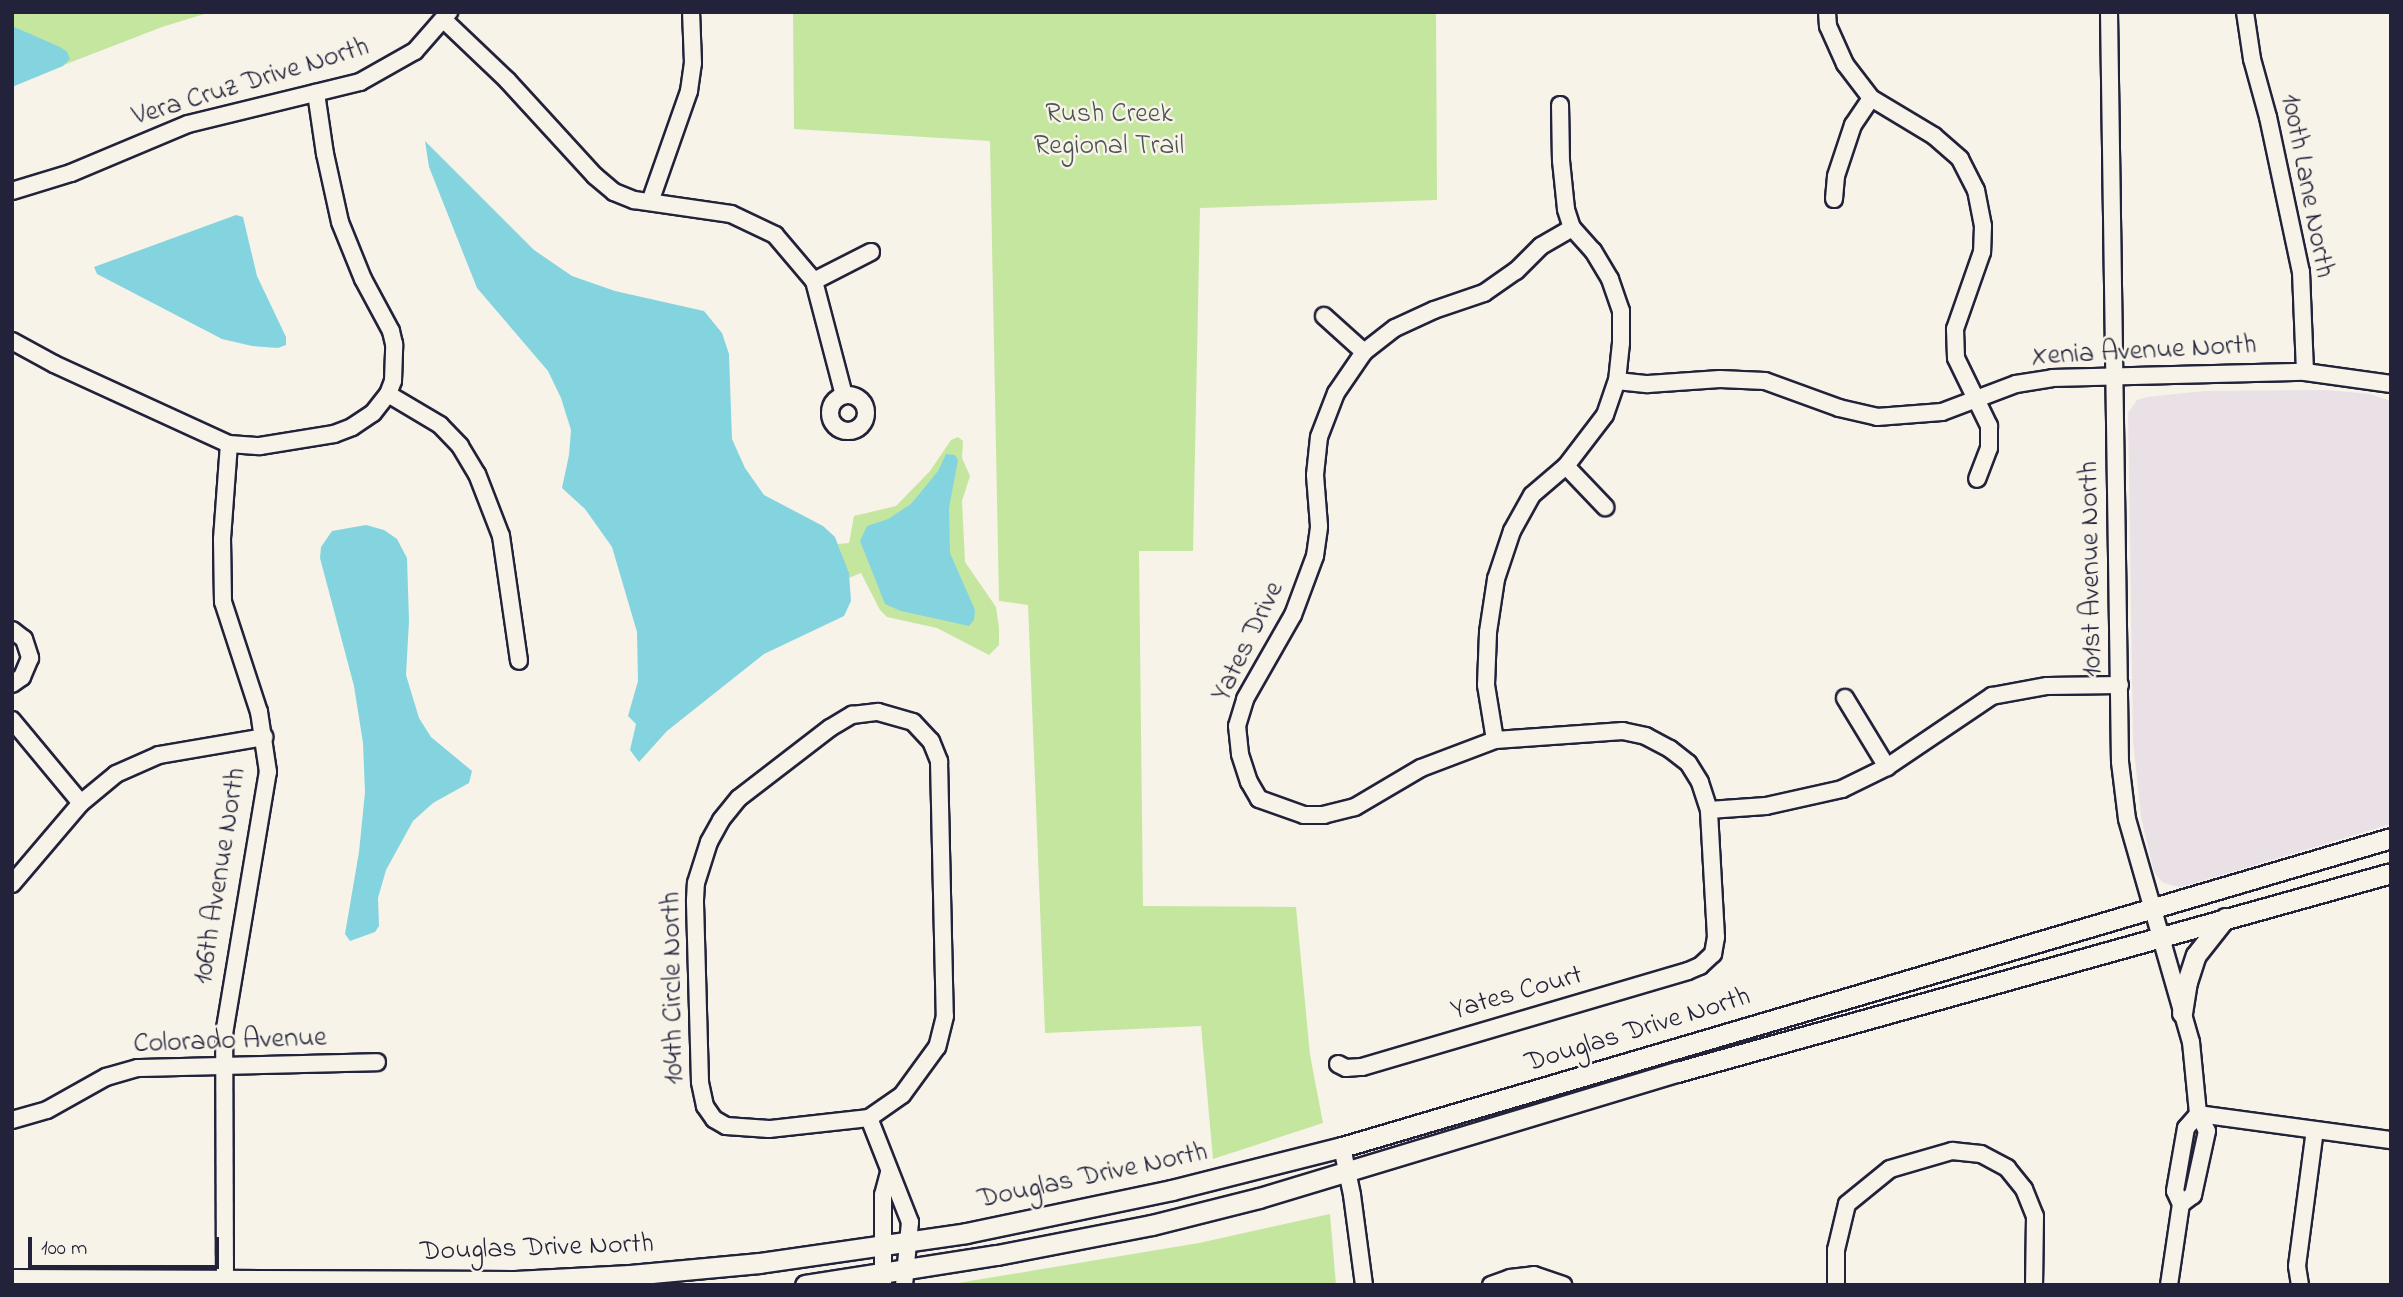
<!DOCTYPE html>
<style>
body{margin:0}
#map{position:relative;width:2403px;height:1297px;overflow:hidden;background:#f7f3e8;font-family:"Indie Flower",sans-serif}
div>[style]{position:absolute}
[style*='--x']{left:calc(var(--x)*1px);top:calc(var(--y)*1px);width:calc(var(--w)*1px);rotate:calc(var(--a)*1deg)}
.built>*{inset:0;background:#eae1e7}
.green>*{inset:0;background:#c5e69f}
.water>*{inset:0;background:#84d4e0}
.roads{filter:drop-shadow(2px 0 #22223b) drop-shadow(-2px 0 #22223b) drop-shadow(0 2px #22223b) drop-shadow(0 -2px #22223b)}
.minor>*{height:16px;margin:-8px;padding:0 8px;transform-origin:8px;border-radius:8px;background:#f7f3e8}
.minor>.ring{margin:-8px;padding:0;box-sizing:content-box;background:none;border:16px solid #f7f3e8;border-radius:50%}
.major>*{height:19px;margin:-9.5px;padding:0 9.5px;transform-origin:9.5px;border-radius:9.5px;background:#f7f3e8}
span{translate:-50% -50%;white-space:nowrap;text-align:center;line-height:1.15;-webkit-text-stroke:5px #f7f3e8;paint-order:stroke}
.street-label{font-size:28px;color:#22223b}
.park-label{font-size:28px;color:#4b5354}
.frame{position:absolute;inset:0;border:14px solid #22223b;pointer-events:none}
.scale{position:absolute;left:28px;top:1237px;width:191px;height:32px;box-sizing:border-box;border:4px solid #22223b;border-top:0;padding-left:9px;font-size:21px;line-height:24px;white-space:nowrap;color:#22223b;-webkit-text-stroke:5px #f7f3e8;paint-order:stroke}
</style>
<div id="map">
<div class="built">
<i style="clip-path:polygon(2327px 390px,2370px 394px,2391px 401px,2391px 824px,2182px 887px,2174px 886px,2162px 882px,2154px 872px,2141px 817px,2133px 741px,2128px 413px,2137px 400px,2147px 397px,2204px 391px)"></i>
</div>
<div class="green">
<i style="clip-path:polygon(12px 12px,211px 12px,162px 27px,12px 85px)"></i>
<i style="clip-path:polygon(793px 12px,1436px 12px,1437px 200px,1200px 208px,1193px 551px,1139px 551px,1143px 906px,1296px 907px,1310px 1055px,1323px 1123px,1213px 1159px,1201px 1026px,1045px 1033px,1028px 605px,999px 601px,990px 141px,794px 129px)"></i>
<i style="clip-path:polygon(958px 437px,963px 441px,962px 458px,970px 476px,962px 501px,965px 562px,996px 607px,999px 628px,999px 645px,989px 655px,937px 628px,887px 617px,880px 610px,861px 573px,849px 578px,838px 544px,849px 543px,854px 516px,896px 506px,930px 471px,951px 440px)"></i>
<i style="clip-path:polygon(1330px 1214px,1336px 1285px,946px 1285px,1199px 1243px)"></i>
</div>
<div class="water">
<i style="clip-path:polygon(12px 26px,60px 47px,67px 52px,70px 59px,63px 66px,12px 87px)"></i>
<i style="clip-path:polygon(425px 141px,534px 250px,572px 276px,615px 291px,704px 311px,722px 333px,729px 354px,732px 439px,745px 468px,764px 495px,823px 526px,835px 537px,849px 573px,851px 601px,844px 616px,764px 654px,667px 731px,639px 762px,630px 750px,636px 724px,628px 716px,638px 681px,637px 632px,612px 547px,585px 509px,562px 488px,569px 455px,571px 430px,561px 398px,548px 371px,477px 288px,429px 167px)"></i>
<i style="clip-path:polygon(236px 215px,243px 217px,257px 276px,286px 337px,286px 345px,278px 348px,252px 346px,222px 339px,97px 274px,94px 267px)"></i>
<i style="clip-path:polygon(946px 454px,955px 455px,958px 460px,949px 508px,950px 553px,975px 610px,974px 620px,969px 626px,901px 611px,885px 604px,860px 541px,867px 526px,888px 519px,911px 504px,938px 471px)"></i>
<i style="clip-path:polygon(366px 525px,384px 530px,397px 539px,407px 558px,409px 621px,406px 675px,419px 718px,431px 737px,472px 771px,469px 783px,433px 803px,413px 821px,386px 870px,378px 898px,379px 926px,375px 932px,350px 941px,345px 934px,359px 852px,365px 792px,363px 743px,354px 686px,320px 558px,321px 547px,332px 531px)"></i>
</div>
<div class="roads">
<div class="minor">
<i style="--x:1827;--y:12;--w:14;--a:86"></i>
<i style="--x:1828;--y:26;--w:42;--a:65.9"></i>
<i style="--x:1845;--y:64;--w:43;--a:52.6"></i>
<i style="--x:1871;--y:98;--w:74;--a:31.1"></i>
<i style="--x:1934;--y:136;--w:35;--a:41"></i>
<i style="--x:1960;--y:159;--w:35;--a:63"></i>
<i style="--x:1976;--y:190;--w:37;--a:79"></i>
<i style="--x:1983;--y:226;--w:26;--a:92"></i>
<i style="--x:1982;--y:252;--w:82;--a:109.3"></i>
<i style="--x:1955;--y:329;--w:29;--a:88"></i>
<i style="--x:1956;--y:358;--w:76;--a:64.1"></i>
<i style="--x:1989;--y:426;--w:22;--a:90"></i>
<i style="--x:1989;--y:448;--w:33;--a:111"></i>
<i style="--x:2109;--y:12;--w:750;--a:89.16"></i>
<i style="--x:2120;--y:762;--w:57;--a:83"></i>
<i style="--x:2127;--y:819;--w:232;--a:74"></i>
<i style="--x:2191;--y:1042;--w:72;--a:84.4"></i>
<i style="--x:2198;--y:1114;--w:19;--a:62"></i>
<i style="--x:2207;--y:1131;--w:66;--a:102.3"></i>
<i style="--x:2193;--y:1195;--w:15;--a:143"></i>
<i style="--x:2245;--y:12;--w:48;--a:81.5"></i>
<i style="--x:2252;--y:59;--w:60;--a:74.6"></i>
<i style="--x:2268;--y:117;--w:158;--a:78"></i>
<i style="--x:2301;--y:272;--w:100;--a:87.7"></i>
<i style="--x:444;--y:20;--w:87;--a:43.6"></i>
<i style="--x:507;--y:80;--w:130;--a:47.5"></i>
<i style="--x:595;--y:176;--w:25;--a:40"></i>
<i style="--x:614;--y:192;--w:22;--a:22"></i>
<i style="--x:634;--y:200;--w:98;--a:8.2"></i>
<i style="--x:731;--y:214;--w:49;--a:25.5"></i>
<i style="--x:775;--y:235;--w:60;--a:49.7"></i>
<i style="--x:814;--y:281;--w:118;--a:75.3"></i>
<i style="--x:12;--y:191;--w:62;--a:-17"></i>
<i style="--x:71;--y:173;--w:127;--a:-22.7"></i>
<i style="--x:188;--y:124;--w:177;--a:-13.7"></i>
<i style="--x:360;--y:82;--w:63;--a:-29.4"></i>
<i style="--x:415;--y:51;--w:52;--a:-48.9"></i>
<i style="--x:1834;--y:199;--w:23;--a:-85"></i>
<i style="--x:1836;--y:176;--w:54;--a:-71.6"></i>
<i style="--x:1853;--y:125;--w:32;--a:-56"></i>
<i style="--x:650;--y:202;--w:118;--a:-70.6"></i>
<i style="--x:689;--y:91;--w:28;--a:-82"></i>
<i style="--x:693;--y:63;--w:51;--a:-92.2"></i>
<i style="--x:814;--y:281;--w:64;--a:-27"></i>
<i style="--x:1324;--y:316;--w:54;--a:42"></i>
<i style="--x:12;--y:341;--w:48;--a:28.7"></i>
<i style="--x:54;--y:364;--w:192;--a:24.6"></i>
<i style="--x:229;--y:444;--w:31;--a:4"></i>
<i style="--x:260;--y:446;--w:75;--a:-9.2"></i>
<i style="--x:334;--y:434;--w:19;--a:-21"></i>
<i style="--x:352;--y:427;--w:25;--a:-34"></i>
<i style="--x:373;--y:413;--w:24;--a:-52"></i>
<i style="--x:388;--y:394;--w:14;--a:-69"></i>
<i style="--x:393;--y:381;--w:37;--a:-88"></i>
<i style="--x:394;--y:344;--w:13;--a:-103"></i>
<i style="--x:391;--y:331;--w:59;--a:-118.3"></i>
<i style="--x:363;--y:279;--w:61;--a:-112"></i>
<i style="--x:340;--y:222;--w:70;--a:-102.4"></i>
<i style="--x:325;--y:154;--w:62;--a:-98.4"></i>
<i style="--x:1617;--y:381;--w:31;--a:6"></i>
<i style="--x:1648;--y:384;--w:72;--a:-4"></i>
<i style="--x:1720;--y:379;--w:45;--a:2.5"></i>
<i style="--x:1765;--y:381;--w:79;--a:20"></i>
<i style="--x:1839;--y:408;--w:39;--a:13"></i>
<i style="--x:1877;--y:417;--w:65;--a:-4.4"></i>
<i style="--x:1942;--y:412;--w:79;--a:-20.7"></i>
<i style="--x:2016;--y:384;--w:36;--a:-9"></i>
<i style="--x:2052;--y:378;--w:253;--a:-1.4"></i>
<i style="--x:2305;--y:372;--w:87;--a:7.9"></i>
<i style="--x:388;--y:394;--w:61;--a:30.8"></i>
<i style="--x:440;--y:425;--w:29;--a:46"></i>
<i style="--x:460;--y:446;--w:33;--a:59"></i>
<i style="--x:477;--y:474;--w:66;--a:68.8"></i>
<i style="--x:501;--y:536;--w:126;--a:81.8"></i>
<i class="ring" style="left:830px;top:395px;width:20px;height:20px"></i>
<i style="--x:1566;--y:466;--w:57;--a:46.4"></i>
<i style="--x:12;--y:630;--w:15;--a:37"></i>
<i style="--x:24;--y:639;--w:20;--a:72"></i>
<i style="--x:30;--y:658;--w:21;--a:113"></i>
<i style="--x:22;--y:677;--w:12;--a:145"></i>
<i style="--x:1845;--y:698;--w:81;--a:58.7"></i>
<i style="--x:878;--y:712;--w:36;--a:16"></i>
<i style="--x:913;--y:722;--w:26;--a:47"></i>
<i style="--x:931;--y:741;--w:22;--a:68"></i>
<i style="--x:939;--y:761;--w:255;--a:88.7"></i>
<i style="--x:945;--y:1016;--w:32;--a:104"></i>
<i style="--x:937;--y:1047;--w:59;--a:126.1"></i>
<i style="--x:902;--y:1095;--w:40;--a:145.1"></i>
<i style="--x:869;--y:1118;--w:101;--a:173.7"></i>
<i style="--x:769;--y:1129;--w:43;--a:-176"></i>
<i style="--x:726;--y:1126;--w:14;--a:-150"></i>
<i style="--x:714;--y:1119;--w:16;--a:-125"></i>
<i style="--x:705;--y:1106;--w:25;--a:-102"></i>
<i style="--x:700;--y:1082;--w:182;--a:-91.6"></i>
<i style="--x:695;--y:900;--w:17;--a:-87"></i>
<i style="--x:696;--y:883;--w:43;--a:-72.4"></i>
<i style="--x:709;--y:842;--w:25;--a:-61"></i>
<i style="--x:721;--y:820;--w:28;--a:-51"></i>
<i style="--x:739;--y:798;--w:115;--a:-37.6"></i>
<i style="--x:830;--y:728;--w:26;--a:-31"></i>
<i style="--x:852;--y:715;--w:26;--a:-7"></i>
<i style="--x:12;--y:720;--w:108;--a:50.3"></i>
<i style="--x:1495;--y:740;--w:56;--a:-99.3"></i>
<i style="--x:1486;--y:685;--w:53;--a:-87.8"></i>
<i style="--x:1488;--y:632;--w:54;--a:-81.4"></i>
<i style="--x:1496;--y:579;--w:51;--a:-71.6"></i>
<i style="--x:1512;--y:531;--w:41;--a:-60.9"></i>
<i style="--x:1532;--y:495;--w:45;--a:-40.5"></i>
<i style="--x:1566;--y:466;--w:64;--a:-52.6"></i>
<i style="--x:1605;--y:415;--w:36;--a:-71"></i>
<i style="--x:1617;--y:381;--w:38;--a:-84"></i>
<i style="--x:1621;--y:343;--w:32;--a:-90"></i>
<i style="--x:1621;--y:311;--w:34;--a:-109"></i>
<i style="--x:1610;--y:279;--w:33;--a:-121"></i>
<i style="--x:1593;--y:251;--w:31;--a:-132"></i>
<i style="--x:1572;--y:228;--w:20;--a:-108"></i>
<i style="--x:1566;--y:209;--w:48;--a:-95.9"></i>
<i style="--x:1561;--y:161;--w:56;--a:-91"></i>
<i style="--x:1709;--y:810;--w:57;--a:-4"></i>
<i style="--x:1766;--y:806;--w:78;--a:-12.6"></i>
<i style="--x:1842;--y:789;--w:50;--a:-26.1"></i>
<i style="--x:1887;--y:767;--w:127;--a:-34.1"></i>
<i style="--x:1992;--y:696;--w:56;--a:-10.3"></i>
<i style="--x:2047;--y:686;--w:73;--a:-0.8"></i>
<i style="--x:12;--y:884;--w:106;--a:-49.6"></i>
<i style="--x:81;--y:803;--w:45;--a:-39.6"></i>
<i style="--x:116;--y:774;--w:47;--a:-23.8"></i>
<i style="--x:159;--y:755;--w:107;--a:-9.7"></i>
<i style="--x:1338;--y:1064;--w:9;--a:27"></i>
<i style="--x:1346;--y:1068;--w:16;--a:-4"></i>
<i style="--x:1362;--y:1067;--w:340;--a:-16.4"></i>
<i style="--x:1688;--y:971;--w:13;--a:-23"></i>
<i style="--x:1700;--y:966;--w:18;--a:-43"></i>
<i style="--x:1713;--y:954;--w:17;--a:-80"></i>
<i style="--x:1716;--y:937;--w:127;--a:-93.2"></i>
<i style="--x:1709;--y:810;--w:29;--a:-108"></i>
<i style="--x:1700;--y:782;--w:22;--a:-122"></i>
<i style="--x:1688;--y:763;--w:23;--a:-142"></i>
<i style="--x:1670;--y:749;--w:27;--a:-152"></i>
<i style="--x:1646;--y:736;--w:24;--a:-168"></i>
<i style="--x:1623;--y:731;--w:128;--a:176"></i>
<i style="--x:1495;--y:740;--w:79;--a:159.3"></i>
<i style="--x:1421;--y:768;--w:77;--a:149.4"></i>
<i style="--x:1355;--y:807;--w:32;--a:166"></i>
<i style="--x:1324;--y:815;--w:20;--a:180"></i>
<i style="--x:1304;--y:815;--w:48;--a:-160.4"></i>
<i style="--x:1259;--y:799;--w:20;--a:-120"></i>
<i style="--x:1249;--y:782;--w:29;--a:-108"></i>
<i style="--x:1240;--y:754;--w:28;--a:-96"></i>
<i style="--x:1237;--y:726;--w:28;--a:-73"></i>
<i style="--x:1245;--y:699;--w:97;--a:-60.3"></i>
<i style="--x:1293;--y:615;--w:63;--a:-69.6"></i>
<i style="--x:1315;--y:556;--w:30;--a:-82"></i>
<i style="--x:1319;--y:526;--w:51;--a:-94.5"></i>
<i style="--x:1315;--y:475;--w:38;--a:-84"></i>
<i style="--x:1319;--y:437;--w:47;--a:-68.9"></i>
<i style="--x:1336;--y:393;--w:50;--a:-55.7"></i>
<i style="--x:1364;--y:352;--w:39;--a:-38"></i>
<i style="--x:1395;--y:328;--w:43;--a:-24.8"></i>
<i style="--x:1434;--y:310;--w:53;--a:-18.8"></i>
<i style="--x:1484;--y:293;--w:39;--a:-35"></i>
<i style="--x:1516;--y:271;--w:35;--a:-45"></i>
<i style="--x:1541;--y:246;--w:36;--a:-30"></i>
<i style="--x:2198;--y:1114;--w:195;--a:7.7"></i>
<i style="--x:869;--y:1118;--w:112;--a:68.5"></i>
<i style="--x:910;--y:1222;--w:63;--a:95.4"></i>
<i style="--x:12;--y:1120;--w:36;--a:-16"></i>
<i style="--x:47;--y:1110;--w:68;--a:-29.2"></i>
<i style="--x:106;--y:1077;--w:33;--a:-16"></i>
<i style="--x:138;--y:1068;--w:239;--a:-1.4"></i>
<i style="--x:1342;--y:1147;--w:49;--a:78.2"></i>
<i style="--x:1352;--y:1195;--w:91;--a:82.4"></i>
<i style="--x:225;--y:1280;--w:246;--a:-90.2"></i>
<i style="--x:224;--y:1034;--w:266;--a:-80.5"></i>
<i style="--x:268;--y:772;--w:61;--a:-98.5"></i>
<i style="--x:259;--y:712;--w:116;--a:-108.1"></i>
<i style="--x:223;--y:602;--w:63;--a:-90.9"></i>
<i style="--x:222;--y:539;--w:95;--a:-85.8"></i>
<i style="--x:883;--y:1285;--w:90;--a:-90"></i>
<i style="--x:883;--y:1195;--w:23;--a:-75"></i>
<i style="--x:1491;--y:1285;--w:20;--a:-20"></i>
<i style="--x:1510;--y:1278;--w:24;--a:-7"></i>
<i style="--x:1534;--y:1275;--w:31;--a:19"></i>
<i style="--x:1836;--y:1285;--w:35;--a:-90"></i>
<i style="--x:1836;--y:1250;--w:47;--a:-76.6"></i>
<i style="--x:1847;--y:1204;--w:55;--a:-39.1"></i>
<i style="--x:1890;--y:1169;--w:65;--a:-16.2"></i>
<i style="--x:1952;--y:1151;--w:29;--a:6"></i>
<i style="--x:1981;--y:1154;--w:30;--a:28"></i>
<i style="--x:2007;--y:1168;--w:27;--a:51"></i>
<i style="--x:2024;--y:1189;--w:29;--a:68"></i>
<i style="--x:2035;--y:1216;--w:69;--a:90.8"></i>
<i style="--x:2169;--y:1285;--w:82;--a:-81.6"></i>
<i style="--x:2181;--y:1204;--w:14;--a:-115"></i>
<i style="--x:2175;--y:1191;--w:64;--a:-80.1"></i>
<i style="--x:2186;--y:1128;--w:18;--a:-49"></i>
<i style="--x:2300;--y:1285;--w:19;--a:-99"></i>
<i style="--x:2297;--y:1266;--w:137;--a:-82.5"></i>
</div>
<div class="major">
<i style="--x:2182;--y:1013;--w:31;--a:-81"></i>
<i style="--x:2187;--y:982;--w:28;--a:-72"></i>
<i style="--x:2196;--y:955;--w:47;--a:-51.9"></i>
<i style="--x:12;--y:1279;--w:503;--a:0.23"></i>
<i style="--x:515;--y:1281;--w:115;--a:-3"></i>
<i style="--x:630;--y:1275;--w:130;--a:-5.3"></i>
<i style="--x:759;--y:1263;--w:209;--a:-8.2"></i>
<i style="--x:966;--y:1233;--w:210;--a:-11.8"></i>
<i style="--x:1172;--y:1190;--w:175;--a:-14.2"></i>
<i style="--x:1342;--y:1147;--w:1094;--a:-16.41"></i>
<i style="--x:805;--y:1285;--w:194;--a:-8.9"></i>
<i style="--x:997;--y:1255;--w:158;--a:-11"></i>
<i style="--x:1152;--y:1225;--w:110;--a:-14.2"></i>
<i style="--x:1259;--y:1198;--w:437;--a:-16.8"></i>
<i style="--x:1677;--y:1072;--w:741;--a:-15.57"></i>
</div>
</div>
<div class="street-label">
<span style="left:251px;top:83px;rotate:-17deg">Vera Cruz Drive North</span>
<span style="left:2306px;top:186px;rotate:79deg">100th Lane North</span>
<span style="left:2144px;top:352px;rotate:-3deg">Xenia Avenue North</span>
<span style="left:2092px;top:569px;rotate:-91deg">101st Avenue North</span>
<span style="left:1249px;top:642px;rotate:-64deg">Yates Drive</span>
<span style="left:221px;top:876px;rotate:-81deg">106th Avenue North</span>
<span style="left:674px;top:988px;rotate:-91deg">104th Circle North</span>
<span style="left:1517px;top:994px;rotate:-16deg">Yates Court</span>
<span style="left:1638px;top:1031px;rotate:-17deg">Douglas Drive North</span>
<span style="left:230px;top:1042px;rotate:-2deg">Colorado Avenue</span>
<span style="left:1093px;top:1177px;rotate:-12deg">Douglas Drive North</span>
<span style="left:537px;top:1249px;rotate:-2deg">Douglas Drive North</span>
</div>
<div class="park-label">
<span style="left:1109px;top:131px">Rush Creek<br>Regional Trail</span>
</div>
<div class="frame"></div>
<div class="scale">100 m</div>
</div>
